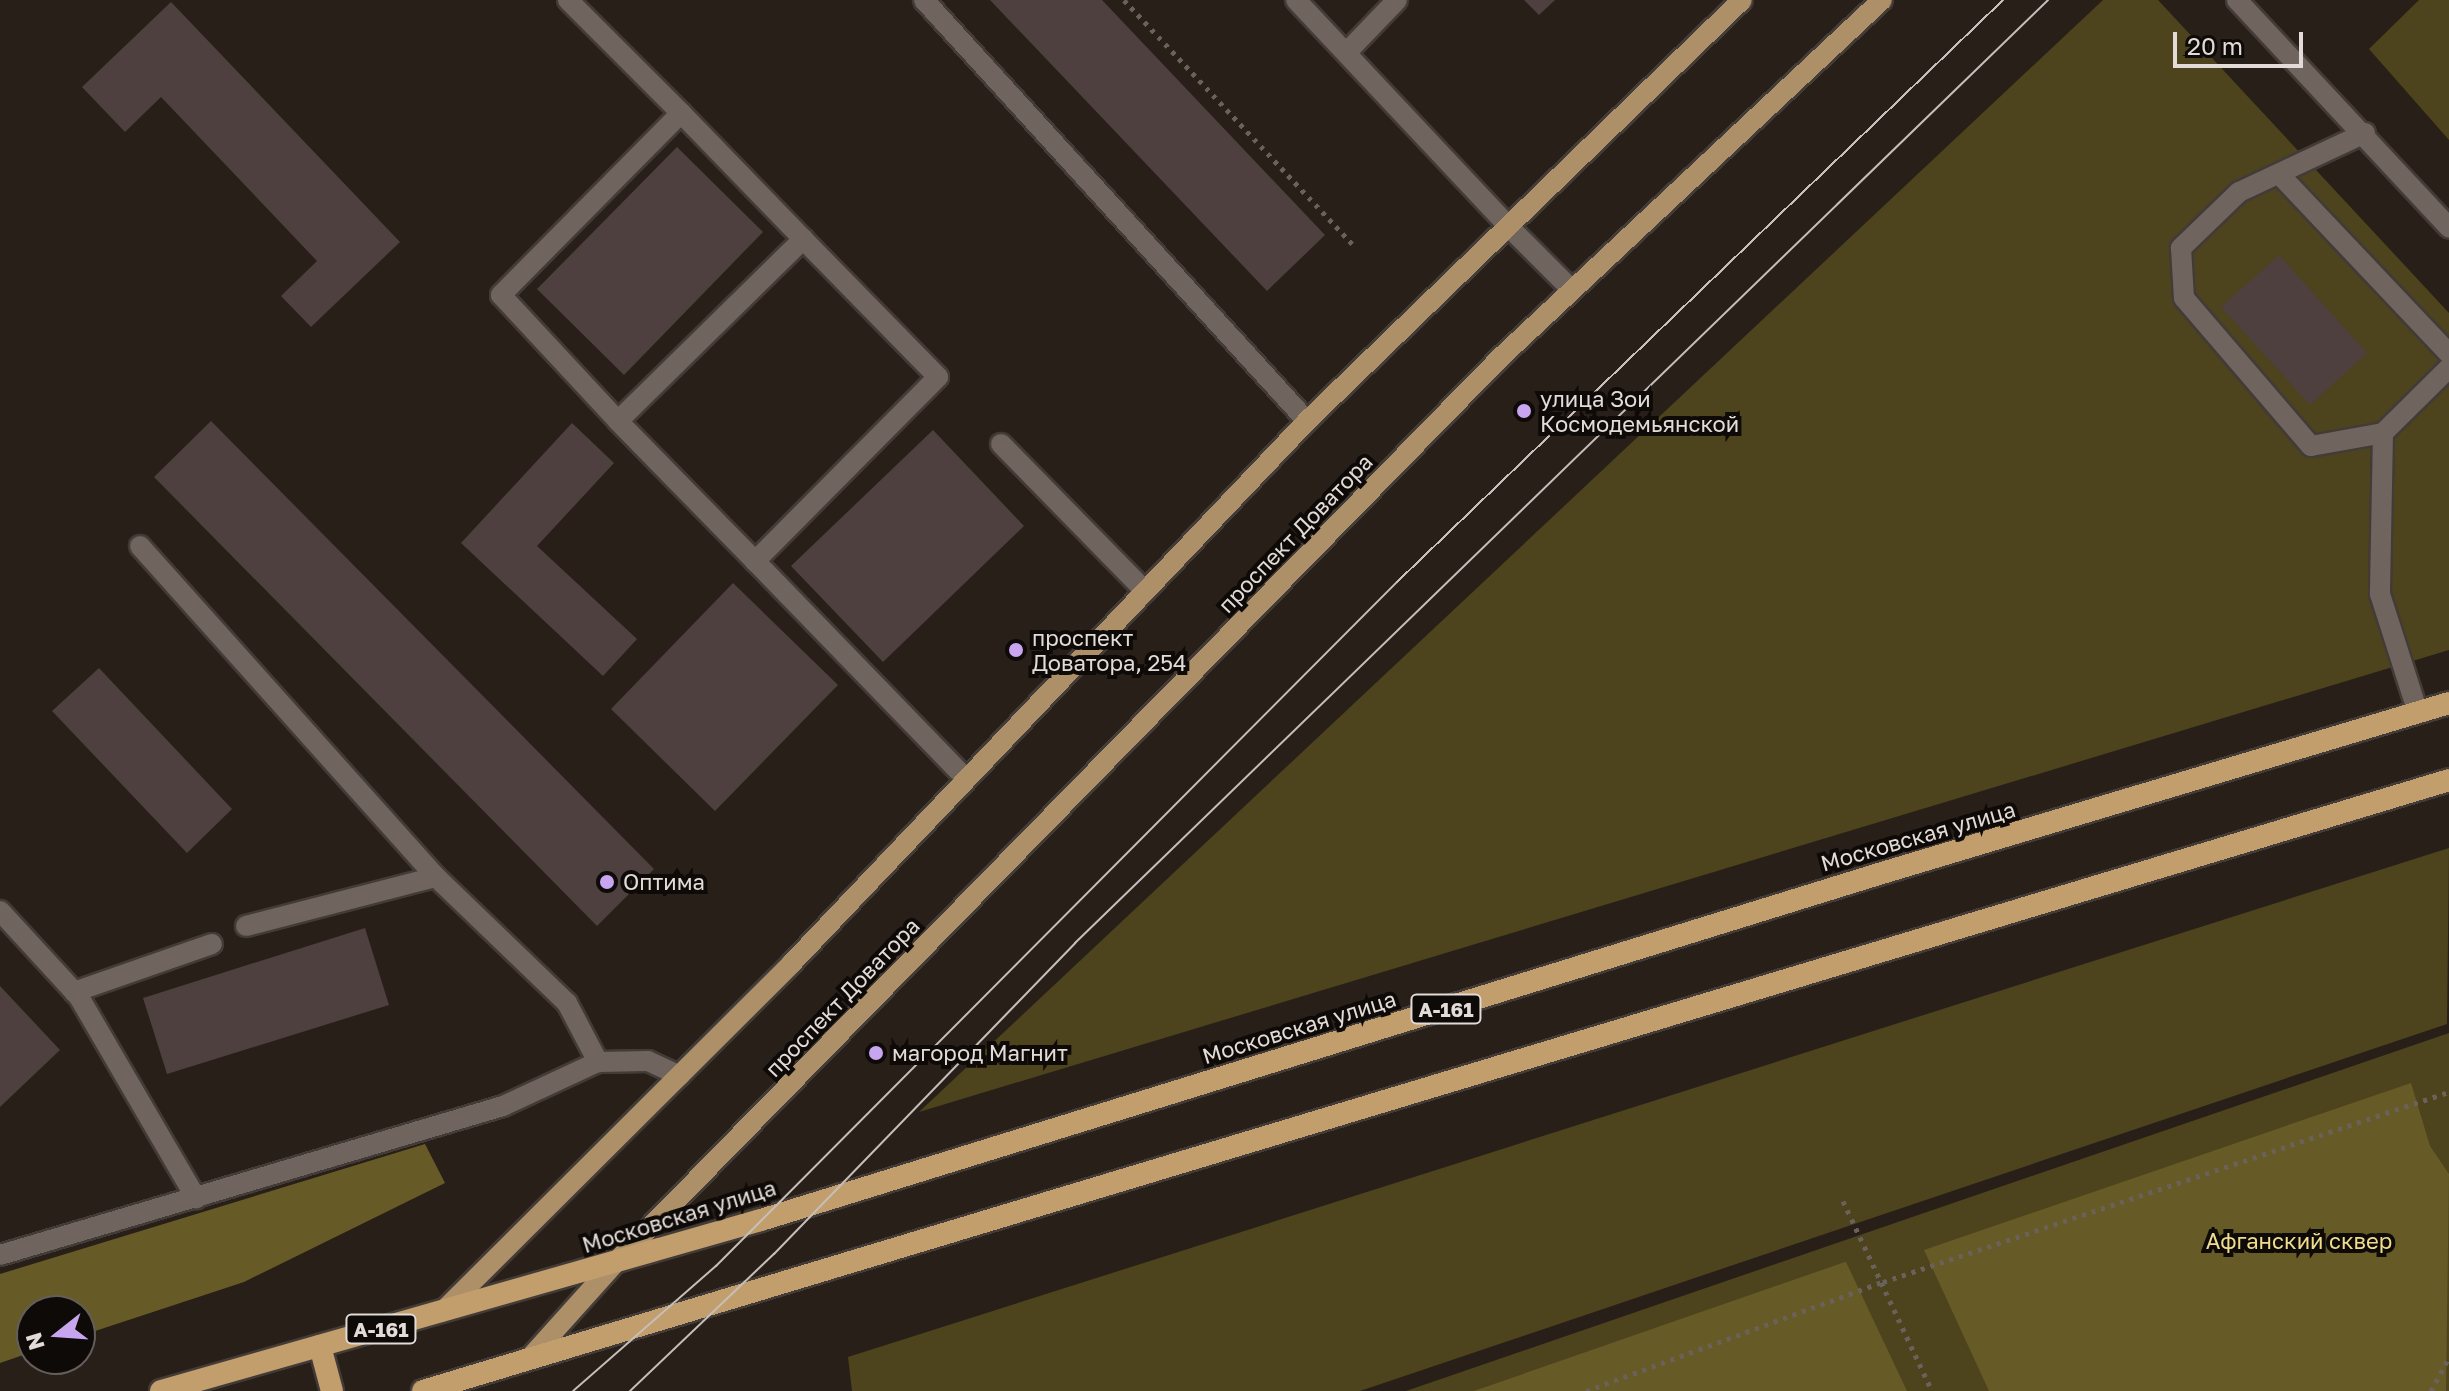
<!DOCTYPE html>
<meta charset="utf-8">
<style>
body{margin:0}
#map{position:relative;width:2449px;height:1391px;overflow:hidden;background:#291f19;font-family:"Golos Text",sans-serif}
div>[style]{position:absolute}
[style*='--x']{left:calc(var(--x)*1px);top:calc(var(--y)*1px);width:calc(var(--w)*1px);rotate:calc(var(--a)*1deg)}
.green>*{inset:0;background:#4d441d}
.forest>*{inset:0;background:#665a26}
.building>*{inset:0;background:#4d403e}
.path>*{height:5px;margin-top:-2.5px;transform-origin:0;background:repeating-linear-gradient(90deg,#6a615b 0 4px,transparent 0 10px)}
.roads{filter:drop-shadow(2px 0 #433b37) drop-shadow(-2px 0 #433b37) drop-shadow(0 2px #433b37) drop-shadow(0 -2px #433b37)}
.service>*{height:20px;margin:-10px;padding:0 10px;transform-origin:10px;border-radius:10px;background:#70655e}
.minor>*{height:20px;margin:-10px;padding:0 10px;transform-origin:10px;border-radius:10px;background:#70655e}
.tertiary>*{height:20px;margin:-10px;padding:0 10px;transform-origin:10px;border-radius:10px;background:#70655e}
.primary>*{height:20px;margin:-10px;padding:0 10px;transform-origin:10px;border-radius:10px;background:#ae9068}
.trunk>*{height:22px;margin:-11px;padding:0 11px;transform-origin:11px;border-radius:11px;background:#c29e6c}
.tram>*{height:2px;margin:-1px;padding:0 1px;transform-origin:1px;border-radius:1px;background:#c6beba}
.dots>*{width:22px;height:22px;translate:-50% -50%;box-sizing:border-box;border:4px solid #0e0a08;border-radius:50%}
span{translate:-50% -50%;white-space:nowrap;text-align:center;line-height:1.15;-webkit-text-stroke:8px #0e0a08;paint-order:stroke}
.shield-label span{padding:2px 6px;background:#0e0a08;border:2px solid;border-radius:6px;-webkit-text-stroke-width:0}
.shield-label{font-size:20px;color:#e2dbd7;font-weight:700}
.poi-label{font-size:22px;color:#e2dbd7}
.left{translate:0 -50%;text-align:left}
.street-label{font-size:22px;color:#e2dbd7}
.park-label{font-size:22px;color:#f0dc8c}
.north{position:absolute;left:16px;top:1295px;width:80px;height:80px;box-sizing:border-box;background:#0e0a08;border:2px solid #635e5b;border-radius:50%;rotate:253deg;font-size:22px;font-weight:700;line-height:32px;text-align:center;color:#e2dbd7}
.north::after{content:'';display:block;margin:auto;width:28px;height:36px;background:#c7a6ef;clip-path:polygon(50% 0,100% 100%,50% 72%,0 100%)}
.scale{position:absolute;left:2173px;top:32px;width:130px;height:36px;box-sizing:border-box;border:4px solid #e2dbd7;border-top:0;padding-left:10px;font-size:24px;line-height:28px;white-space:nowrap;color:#e2dbd7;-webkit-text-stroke:6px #0e0a08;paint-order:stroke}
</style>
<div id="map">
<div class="green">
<i style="clip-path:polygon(2103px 0,2158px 0,2449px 313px,2449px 650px,919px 1112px)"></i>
<i style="clip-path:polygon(2419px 0,2449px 0,2449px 140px,2369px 49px)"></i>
<i style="clip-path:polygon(2449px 848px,2447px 1024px,1360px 1391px,852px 1391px,848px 1357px)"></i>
<i style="clip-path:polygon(2449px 1033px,2449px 1391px,1406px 1391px,1860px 1235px)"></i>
</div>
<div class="forest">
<i style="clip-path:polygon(2411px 1083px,2430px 1146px,2449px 1174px,2446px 1391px,1989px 1391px,1924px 1250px)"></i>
<i style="clip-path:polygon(425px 1144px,445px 1183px,244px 1282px,80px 1336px,80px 1311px,32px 1311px,32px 1352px,0 1363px,0 1274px)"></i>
<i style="clip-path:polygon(1846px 1262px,1907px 1391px,1474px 1391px,1845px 1262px)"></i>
</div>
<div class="building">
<i style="clip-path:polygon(990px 0,1102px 0,1325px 235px,1267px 291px)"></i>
<i style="clip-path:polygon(1524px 0,1555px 0,1539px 15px)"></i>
<i style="clip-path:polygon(171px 2px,400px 242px,311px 327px,281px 296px,317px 261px,161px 97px,125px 132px,82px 87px)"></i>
<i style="clip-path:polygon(677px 147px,763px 232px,624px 375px,537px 289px)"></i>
<i style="clip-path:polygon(2279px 255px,2367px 353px,2310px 405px,2221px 307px)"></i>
<i style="clip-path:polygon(211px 421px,654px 869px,597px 926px,154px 477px)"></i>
<i style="clip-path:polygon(572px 423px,614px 463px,537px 546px,637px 639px,603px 676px,461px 543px)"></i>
<i style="clip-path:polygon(933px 430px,1024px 526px,883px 662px,791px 566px)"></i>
<i style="clip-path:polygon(733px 583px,838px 685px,715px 811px,611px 709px)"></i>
<i style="clip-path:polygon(99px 668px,232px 809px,187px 853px,52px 711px)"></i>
<i style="clip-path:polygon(365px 928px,389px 1005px,167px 1074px,143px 998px)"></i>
<i style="clip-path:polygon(0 986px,60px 1050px,0 1107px)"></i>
</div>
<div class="path">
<i style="--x:1124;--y:0;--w:334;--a:46.9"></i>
<i style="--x:1843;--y:1201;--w:210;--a:64.9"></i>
<i style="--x:1586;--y:1391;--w:316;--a:-20.2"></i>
<i style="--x:1883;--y:1282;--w:597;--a:-18.56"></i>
<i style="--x:2431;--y:1391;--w:38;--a:-62"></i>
</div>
<div class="roads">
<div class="service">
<i style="--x:568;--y:0;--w:160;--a:45"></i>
<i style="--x:681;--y:113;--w:256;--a:134.7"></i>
<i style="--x:501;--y:295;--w:172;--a:47.1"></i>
<i style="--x:924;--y:0;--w:569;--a:47.71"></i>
<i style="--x:1347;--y:52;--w:72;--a:-46.1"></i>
<i style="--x:681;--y:113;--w:175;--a:45.9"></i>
<i style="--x:2365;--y:133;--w:139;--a:154.9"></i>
<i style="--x:2239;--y:192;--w:81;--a:136"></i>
<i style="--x:2181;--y:248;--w:50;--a:86.6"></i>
<i style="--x:2184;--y:298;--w:195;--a:49.4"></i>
<i style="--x:2311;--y:446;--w:73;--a:-10.2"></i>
<i style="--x:2383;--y:433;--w:93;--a:-44.6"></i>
<i style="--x:2279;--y:174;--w:248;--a:46.6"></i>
<i style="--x:2383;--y:433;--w:161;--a:91.1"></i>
<i style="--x:2380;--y:594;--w:125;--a:72.3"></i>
<i style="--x:1001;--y:444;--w:206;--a:45.6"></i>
<i style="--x:140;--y:546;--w:444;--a:48.2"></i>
<i style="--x:436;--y:877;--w:182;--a:43.9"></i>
<i style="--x:567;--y:1003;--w:67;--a:62.3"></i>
<i style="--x:755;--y:561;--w:196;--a:-134.4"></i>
<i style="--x:618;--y:421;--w:260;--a:-44.5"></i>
<i style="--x:803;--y:239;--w:193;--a:45.6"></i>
<i style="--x:938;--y:377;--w:260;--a:134.8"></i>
<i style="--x:755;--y:561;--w:303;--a:45.9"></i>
<i style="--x:0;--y:911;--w:117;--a:47.4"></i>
<i style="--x:79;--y:997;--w:233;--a:59.8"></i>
<i style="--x:246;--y:926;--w:196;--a:-14.5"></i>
<i style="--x:74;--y:992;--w:146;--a:-19.2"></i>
<i style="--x:0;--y:1255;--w:525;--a:-16.5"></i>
<i style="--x:503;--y:1106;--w:105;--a:-24.9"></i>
<i style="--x:598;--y:1062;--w:50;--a:-1.1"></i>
<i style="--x:648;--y:1061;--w:35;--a:25"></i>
</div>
<div class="minor">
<i style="--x:1508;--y:226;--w:89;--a:45"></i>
</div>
<div class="tertiary">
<i style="--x:1296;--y:0;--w:310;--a:46.8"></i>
<i style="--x:2237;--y:0;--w:311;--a:47"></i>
</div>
<div class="primary">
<i style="--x:442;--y:1312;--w:494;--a:-44.9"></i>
<i style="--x:792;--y:963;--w:748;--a:-46.46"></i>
<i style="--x:1307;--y:421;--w:605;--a:-44.06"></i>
<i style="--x:528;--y:1360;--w:130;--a:-48.1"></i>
<i style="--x:615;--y:1263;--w:1267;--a:-45.64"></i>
<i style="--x:1501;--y:357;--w:522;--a:-43.14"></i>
</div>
<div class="trunk">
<i style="--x:320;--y:1346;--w:47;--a:75.1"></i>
<i style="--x:161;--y:1391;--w:624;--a:-15.91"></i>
<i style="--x:761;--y:1220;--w:1163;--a:-17.2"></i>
<i style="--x:1872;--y:876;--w:602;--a:-16.69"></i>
<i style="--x:423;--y:1391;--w:2116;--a:-16.78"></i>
</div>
</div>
<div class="tram">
<i style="--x:573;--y:1391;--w:190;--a:-41.2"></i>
<i style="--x:716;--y:1266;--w:965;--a:-45.13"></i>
<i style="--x:1397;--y:582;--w:840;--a:-43.84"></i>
<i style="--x:630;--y:1391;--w:199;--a:-43.6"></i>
<i style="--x:774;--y:1254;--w:433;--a:-45.9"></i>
<i style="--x:1075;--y:943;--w:1355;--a:-44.1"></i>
</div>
<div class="dots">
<i style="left:1524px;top:411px;background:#c7a6ef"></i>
<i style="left:1016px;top:650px;background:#c7a6ef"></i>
<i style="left:607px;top:882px;background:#c7a6ef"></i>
<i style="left:876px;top:1053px;background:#c7a6ef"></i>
</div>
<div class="shield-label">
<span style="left:1446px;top:1009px">А-161</span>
<span style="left:381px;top:1329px">А-161</span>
</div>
<div class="poi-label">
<span class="left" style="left:1540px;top:411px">улица Зои<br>Космодемьянской</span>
<span class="left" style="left:1032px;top:650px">проспект<br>Доватора, 254</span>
<span class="left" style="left:623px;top:882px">Оптима</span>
<span class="left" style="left:892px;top:1053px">магород Магнит</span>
</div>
<div class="street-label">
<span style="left:1295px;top:533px;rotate:-46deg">проспект Доватора</span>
<span style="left:1918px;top:836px;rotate:-16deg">Московская улица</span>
<span style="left:842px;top:997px;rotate:-46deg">проспект Доватора</span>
<span style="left:1299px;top:1027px;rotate:-17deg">Московская улица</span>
<span style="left:679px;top:1216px;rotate:-17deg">Московская улица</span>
</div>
<div class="park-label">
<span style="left:2299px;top:1241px">Афганский сквер</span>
</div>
<div class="north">N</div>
<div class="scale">20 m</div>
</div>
